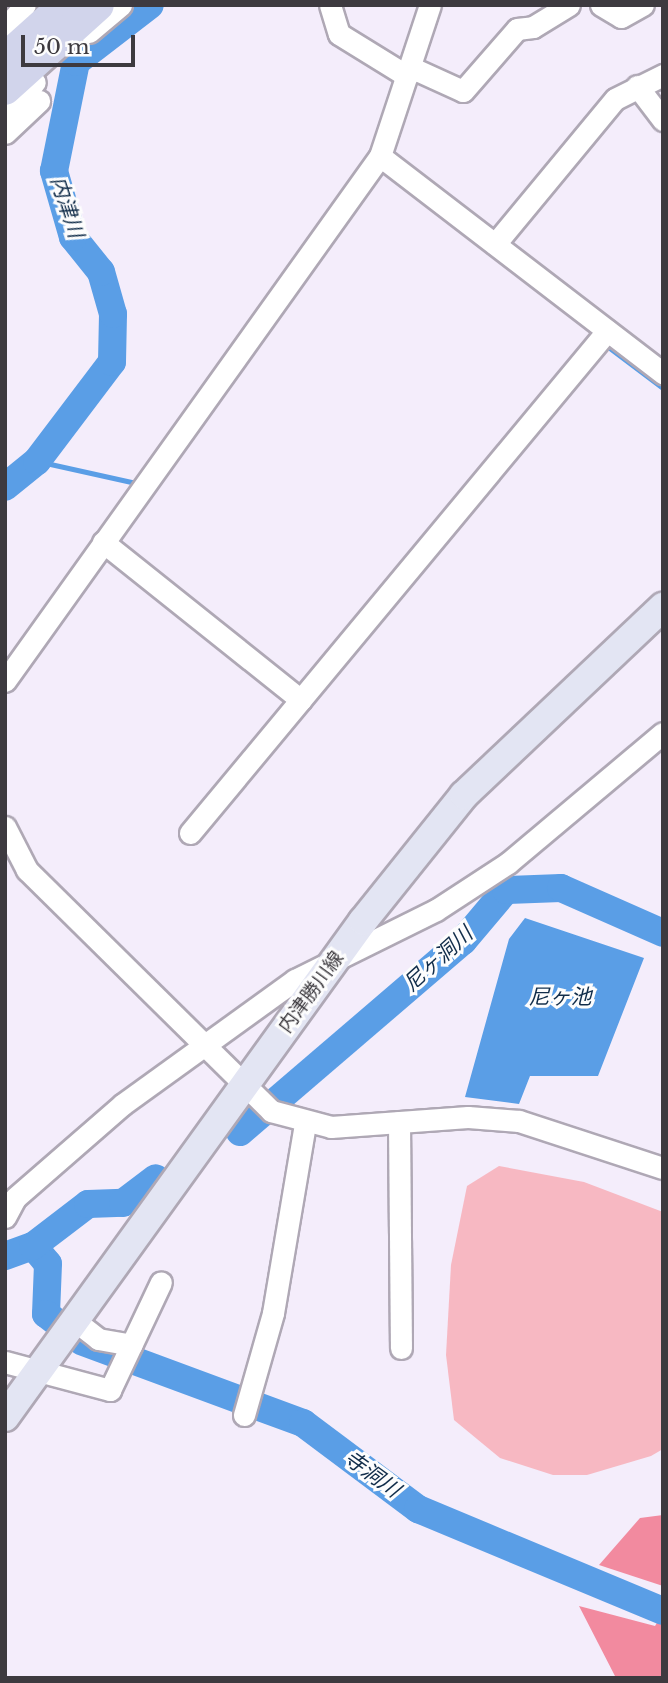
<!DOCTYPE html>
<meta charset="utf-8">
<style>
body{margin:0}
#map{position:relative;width:668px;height:1683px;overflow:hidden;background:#f4edfb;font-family:"Libre Baskerville","Noto Sans JP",serif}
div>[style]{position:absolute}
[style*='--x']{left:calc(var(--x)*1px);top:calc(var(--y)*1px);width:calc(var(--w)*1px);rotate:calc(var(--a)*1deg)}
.green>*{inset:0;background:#f7b8c2}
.forest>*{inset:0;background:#f28a9f}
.water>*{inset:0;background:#5a9ee6}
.stream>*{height:4.5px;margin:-2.25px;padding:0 2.25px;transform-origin:2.25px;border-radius:2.25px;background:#5a9ee6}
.river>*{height:28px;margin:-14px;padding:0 14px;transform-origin:14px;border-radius:14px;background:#5a9ee6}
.roads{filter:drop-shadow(2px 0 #afa8b5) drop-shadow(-2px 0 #afa8b5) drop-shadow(0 2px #afa8b5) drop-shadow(0 -2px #afa8b5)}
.minor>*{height:21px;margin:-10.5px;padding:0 10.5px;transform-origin:10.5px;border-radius:10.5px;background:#fff}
.major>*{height:28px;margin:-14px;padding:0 14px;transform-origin:14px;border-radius:14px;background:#e3e5f3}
.highway>*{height:32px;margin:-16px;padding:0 16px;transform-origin:16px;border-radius:16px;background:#d1d4eb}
span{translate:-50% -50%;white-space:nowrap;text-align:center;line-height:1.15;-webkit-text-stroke:6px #fdfdfd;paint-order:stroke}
.street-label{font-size:19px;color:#3d3a3f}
.water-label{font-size:21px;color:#112d4a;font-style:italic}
.frame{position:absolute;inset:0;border:7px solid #3d3a3f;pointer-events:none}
.scale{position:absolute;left:21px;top:35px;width:114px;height:32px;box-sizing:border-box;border:4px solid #3d3a3f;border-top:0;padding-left:9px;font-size:21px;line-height:24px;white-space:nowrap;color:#3d3a3f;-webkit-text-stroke:5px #fdfdfd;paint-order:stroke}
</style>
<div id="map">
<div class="green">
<i style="clip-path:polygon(499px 1166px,584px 1182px,663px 1212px,663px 1449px,651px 1456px,587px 1475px,553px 1475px,500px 1458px,454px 1420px,446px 1355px,451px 1265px,467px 1186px)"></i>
</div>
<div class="forest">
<i style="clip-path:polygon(663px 1515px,663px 1586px,599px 1565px,640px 1518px)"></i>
<i style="clip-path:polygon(579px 1606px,655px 1626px,663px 1613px,663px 1678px,616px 1678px)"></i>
</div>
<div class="water">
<i style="clip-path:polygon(525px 918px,644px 958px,598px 1076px,530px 1076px,519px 1104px,465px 1097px,509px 939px)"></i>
</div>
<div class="stream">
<i style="--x:610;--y:348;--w:66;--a:37"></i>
<i style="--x:37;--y:461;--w:101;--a:12.5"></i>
</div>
<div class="river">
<i style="--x:76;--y:62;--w:93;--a:-37.6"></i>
<i style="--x:5;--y:487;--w:41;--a:-39.1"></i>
<i style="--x:37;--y:461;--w:124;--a:-52.9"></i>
<i style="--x:112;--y:362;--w:48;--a:-88.8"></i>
<i style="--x:113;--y:314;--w:44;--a:-105.9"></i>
<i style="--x:101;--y:272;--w:45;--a:-128.7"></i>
<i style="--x:73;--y:237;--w:69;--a:-106.1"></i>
<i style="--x:54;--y:171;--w:111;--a:-78.6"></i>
<i style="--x:76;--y:62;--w:54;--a:-88.9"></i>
<i style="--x:240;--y:1132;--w:294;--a:-40.6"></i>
<i style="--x:463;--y:941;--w:67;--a:-49.9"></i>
<i style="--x:506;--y:890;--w:55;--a:-2.1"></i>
<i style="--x:561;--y:888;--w:111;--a:23.8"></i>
<i style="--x:33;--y:1246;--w:23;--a:50"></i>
<i style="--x:48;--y:1264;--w:50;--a:92.3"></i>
<i style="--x:46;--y:1314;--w:11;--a:38"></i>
<i style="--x:5;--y:1256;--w:30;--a:-20"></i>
<i style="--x:33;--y:1246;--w:69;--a:-37.4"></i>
<i style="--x:88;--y:1204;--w:35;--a:-2"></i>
<i style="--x:123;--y:1203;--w:41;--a:-37.1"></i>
<i style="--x:81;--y:1341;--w:237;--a:20.3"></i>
<i style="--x:303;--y:1423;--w:144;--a:36.8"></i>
<i style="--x:418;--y:1509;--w:265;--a:22.6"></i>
</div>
<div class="roads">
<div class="minor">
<i style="--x:330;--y:5;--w:30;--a:73"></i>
<i style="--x:339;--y:34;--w:80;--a:31.7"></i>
<i style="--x:601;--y:5;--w:23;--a:31"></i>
<i style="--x:621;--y:17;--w:25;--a:-29"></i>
<i style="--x:5;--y:28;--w:30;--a:-49"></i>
<i style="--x:89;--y:32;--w:42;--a:-40.2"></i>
<i style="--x:410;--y:67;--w:58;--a:24.4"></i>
<i style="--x:463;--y:91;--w:82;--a:-48.9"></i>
<i style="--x:517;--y:29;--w:16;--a:-7"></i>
<i style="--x:533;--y:27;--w:42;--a:-31.4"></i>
<i style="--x:637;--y:86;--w:43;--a:52.6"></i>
<i style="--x:5;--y:109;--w:40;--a:-42"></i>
<i style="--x:5;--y:133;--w:47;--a:-43.3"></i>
<i style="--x:380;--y:156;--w:357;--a:37.5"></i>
<i style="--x:495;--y:244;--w:188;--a:-50.4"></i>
<i style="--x:615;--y:99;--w:54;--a:-26.6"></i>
<i style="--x:103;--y:542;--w:253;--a:38.6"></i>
<i style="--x:5;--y:681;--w:645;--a:-54.46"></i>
<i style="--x:380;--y:156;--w:159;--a:-71.7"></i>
<i style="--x:5;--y:827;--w:48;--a:62.9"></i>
<i style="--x:27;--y:870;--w:343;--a:44.6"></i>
<i style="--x:271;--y:1111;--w:62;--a:14.9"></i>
<i style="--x:331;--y:1127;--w:137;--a:-4.2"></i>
<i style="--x:468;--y:1117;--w:51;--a:4.5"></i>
<i style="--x:519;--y:1121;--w:151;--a:18.1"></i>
<i style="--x:190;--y:833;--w:653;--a:-50.28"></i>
<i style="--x:399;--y:1122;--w:226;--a:89.5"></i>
<i style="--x:5;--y:1217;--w:21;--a:-62"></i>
<i style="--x:15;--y:1198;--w:143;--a:-41"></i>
<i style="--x:123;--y:1104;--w:212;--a:-35.8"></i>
<i style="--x:295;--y:980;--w:157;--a:-26.4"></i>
<i style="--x:436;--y:910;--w:86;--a:-33.1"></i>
<i style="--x:508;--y:863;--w:202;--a:-40"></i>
<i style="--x:74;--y:1320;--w:31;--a:38"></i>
<i style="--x:98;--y:1339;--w:34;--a:10"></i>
<i style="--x:5;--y:1362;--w:109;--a:14.9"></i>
<i style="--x:110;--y:1390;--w:119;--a:-64.7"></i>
<i style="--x:244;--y:1415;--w:106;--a:-74.1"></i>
<i style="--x:273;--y:1313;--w:192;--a:-80.4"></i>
</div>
<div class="major">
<i style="--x:5;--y:1417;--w:612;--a:-54.18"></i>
<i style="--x:363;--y:921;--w:161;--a:-51.3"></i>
<i style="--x:464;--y:795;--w:274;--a:-43.4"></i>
</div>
<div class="highway">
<i style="--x:5;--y:59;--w:81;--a:-42"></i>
<i style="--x:5;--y:89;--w:125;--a:-42.1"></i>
</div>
</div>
<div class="street-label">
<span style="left:311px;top:992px;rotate:-54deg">内津勝川線</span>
</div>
<div class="water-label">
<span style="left:67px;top:207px;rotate:72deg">内津川</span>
<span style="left:438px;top:959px;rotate:-42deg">尼ヶ洞川</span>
<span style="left:560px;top:997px">尼ヶ池</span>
<span style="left:372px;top:1474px;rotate:36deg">寺洞川</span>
</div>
<div class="frame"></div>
<div class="scale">50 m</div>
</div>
